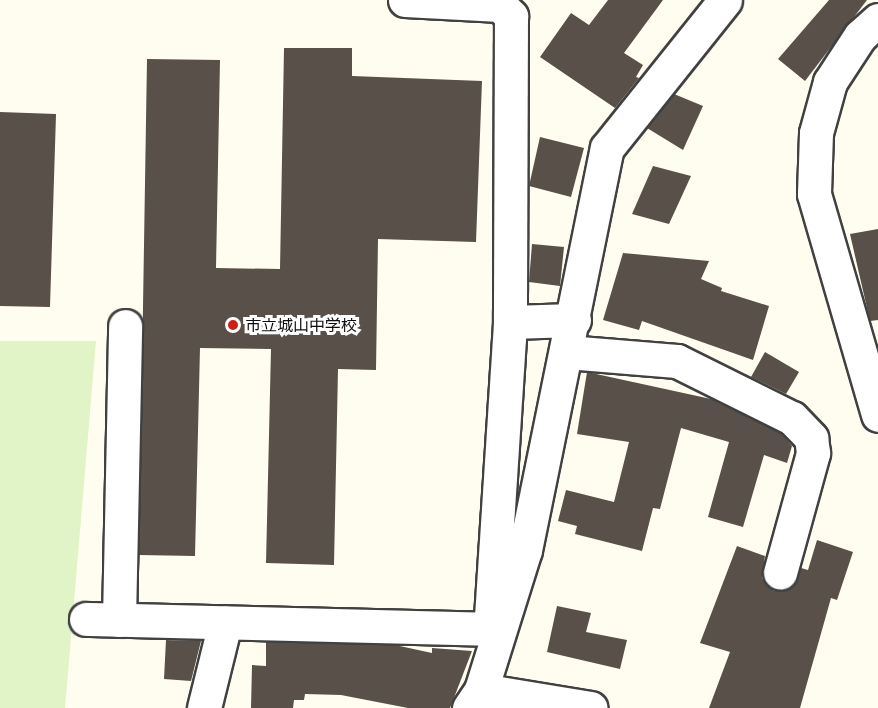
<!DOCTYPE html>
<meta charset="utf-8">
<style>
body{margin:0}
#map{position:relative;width:878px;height:708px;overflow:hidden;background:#fffdef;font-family:"PT Serif","Noto Sans JP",serif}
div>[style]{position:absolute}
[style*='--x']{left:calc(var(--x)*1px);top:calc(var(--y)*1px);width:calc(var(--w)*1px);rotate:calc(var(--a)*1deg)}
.pitch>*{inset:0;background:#e0f4c7}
.building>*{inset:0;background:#585049}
.roads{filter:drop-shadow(2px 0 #414141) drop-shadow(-2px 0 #414141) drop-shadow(0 2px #414141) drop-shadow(0 -2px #414141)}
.street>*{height:33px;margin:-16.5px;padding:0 16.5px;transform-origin:16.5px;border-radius:16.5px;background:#fff}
.dots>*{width:16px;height:16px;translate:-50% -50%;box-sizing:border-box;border:3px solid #fff;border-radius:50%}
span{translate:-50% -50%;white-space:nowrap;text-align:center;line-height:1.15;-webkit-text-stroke:6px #fff;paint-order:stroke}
.poi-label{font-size:16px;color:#0e0e0e}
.left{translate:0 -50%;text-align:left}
</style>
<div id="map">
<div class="pitch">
<i style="clip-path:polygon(0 341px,96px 341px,65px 708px,0 708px)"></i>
</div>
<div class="building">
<i style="clip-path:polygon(608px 0,663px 0,624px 53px,643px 65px,636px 77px,639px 78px,615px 108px,540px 57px,571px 13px,589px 25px)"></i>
<i style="clip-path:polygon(829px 0,867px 0,805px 81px,778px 59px)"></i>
<i style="clip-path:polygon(284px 48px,352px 48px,352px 76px,482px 81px,476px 242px,378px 239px,376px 370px,338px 369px,334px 565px,266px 563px,271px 349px,200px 348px,195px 556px,139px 555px,147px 59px,220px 60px,216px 268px,280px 269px)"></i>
<i style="clip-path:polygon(674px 94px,703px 106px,683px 150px,647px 128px)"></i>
<i style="clip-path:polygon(0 112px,56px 114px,50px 307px,0 306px)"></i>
<i style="clip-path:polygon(540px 137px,584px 148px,571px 197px,529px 186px)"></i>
<i style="clip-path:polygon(653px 166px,691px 176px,669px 224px,632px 214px)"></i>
<i style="clip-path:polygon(878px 229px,878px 320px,870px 321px,850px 234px)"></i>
<i style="clip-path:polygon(532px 244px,564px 247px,560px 286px,529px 282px)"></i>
<i style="clip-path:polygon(623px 253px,709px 261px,701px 279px,722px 288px,721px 291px,769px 306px,753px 360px,642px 321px,639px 330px,603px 320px)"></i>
<i style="clip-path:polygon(765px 352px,799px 372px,786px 394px,751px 377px)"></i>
<i style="clip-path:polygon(587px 372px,711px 399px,781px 433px,792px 446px,787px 463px,764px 455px,743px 527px,708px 517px,729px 442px,681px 428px,660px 509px,653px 508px,642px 551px,575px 534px,577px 526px,558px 521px,566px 490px,614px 502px,629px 442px,577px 434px)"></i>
<i style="clip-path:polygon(817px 540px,853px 552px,837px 600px,831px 598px,800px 708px,709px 708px,730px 652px,700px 643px,737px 546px,765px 556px,762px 578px,774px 591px,784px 591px,794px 586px,801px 568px,808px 570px)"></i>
<i style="clip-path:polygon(557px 606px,591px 613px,586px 632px,627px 640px,620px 669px,547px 652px)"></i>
<i style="clip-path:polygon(166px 640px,201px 641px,191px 681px,164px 679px)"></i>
<i style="clip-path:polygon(266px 642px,395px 645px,432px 653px,432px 648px,472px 651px,450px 708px,408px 708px,341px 695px,305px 694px,304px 700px,294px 700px,293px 708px,251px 708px,252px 665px,266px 666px)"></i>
</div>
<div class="roads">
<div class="street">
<i style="--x:405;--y:0;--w:95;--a:3"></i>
<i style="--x:500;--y:5;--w:16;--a:45"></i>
<i style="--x:511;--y:16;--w:306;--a:90.2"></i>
<i style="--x:510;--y:322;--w:64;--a:-1.8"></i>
<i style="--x:878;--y:20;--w:24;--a:138"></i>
<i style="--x:860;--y:36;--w:55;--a:123.1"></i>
<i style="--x:830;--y:82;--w:53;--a:105.4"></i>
<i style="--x:816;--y:133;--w:61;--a:91.9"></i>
<i style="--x:814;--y:194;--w:230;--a:73.8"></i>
<i style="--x:567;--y:352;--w:110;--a:4.7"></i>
<i style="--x:677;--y:361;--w:128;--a:26.4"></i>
<i style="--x:792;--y:418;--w:28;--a:46"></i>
<i style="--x:811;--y:438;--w:15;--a:82"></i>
<i style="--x:813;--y:453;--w:124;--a:105.4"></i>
<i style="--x:491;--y:617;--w:296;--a:-86.3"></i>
<i style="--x:86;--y:619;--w:404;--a:1.4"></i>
<i style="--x:119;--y:620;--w:294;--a:-88.8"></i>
<i style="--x:481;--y:690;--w:111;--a:9.3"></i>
<i style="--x:204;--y:708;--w:88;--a:-76.1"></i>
<i style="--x:469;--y:708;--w:22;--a:-56"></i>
<i style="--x:481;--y:690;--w:147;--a:-72.6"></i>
<i style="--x:525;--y:550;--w:410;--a:-78.5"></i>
<i style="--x:607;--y:148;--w:189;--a:-51.4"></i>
</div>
</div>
<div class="dots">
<i style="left:233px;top:325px;background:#ce2016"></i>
</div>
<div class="poi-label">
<span class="left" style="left:245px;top:325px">市立城山中学校</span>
</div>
</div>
